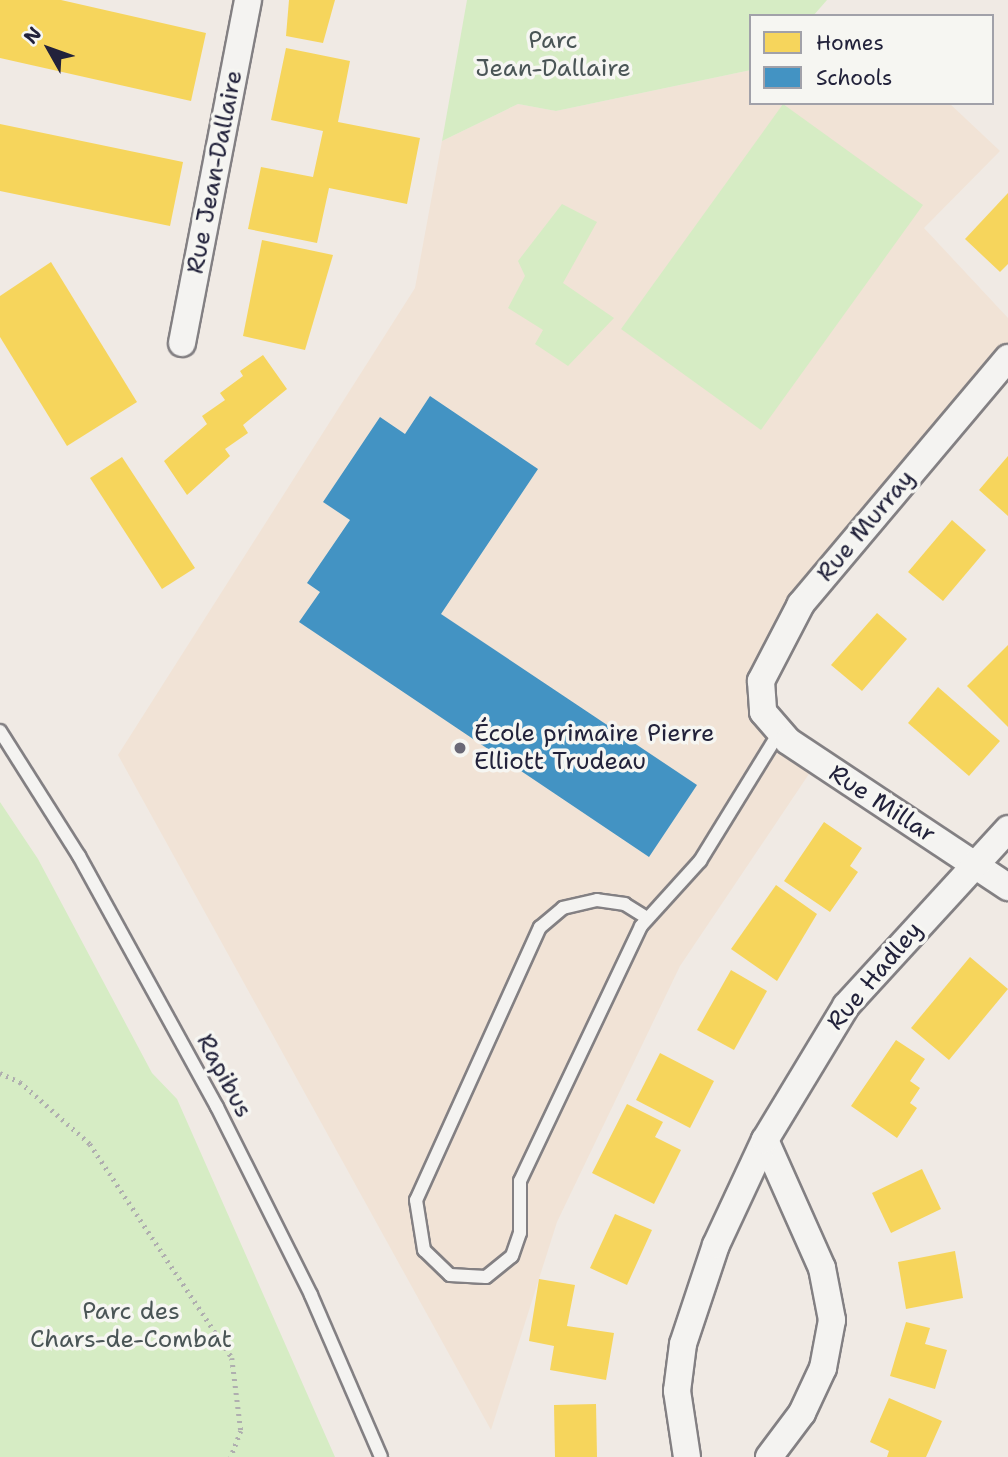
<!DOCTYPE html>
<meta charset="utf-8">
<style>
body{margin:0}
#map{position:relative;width:1008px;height:1457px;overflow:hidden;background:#f0eae4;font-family:"Shantell Sans",sans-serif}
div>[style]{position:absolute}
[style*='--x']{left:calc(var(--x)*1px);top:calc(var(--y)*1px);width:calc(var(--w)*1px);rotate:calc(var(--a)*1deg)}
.built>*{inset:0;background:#f1e3d6}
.green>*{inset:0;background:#d6ecc4}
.homes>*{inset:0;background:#f6d55c}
.schools>*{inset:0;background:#4393c3}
.path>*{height:4.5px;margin-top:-2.25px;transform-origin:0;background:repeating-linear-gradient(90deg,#afaeaf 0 2px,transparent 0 7px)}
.roads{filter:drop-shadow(2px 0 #838083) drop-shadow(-2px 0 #838083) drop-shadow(0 2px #838083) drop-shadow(0 -2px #838083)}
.service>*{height:12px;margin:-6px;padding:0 6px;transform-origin:6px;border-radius:6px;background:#f4f3f1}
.minor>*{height:26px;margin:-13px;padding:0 13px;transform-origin:13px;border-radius:13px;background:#f4f3f1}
.dots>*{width:19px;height:19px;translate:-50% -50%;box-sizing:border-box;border:4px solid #f6f6f2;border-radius:50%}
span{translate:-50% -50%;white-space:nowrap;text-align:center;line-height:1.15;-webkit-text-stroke:7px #f6f6f2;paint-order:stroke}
.park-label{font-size:24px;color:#4a5556}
.street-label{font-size:24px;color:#22223b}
.poi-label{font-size:24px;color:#22223b}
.left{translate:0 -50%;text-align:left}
.legend{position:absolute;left:749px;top:14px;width:245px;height:91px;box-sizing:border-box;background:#f6f6f2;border:2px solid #a1a1a9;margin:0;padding:9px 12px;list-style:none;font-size:21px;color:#22223b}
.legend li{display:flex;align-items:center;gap:14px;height:35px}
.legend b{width:35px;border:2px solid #a1a1a9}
.north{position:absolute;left:14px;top:14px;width:70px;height:70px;-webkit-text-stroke:5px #f6f6f2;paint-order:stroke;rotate:310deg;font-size:19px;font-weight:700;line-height:28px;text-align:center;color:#22223b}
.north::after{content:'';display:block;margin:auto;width:24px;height:32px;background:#22223b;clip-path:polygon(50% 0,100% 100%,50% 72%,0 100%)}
</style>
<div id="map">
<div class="built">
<i style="clip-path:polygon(751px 70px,751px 103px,949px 103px,1000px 151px,924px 228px,1008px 318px,1008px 358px,801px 604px,763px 712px,817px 762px,680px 966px,557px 1222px,491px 1430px,118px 755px,415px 288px,442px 141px,518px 104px,556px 111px)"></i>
</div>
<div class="green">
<i style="clip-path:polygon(467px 0,827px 0,813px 16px,751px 16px,751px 70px,556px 111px,518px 104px,442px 141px)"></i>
<i style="clip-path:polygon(783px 104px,923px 205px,761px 430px,621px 329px)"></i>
<i style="clip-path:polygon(562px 204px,597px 222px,563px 283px,614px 318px,568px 366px,535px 344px,543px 330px,508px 308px,525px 276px,518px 261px)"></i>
<i style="clip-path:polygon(0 802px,38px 859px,152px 1073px,177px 1099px,335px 1457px,0 1457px)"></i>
</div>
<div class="homes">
<i style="clip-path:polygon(0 0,61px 0,206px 33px,191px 101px,0 58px)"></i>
<i style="clip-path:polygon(289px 0,335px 0,323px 43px,286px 36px)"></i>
<i style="clip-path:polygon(286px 48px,350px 61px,338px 122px,420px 138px,407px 204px,329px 188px,317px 243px,248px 229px,261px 167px,313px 177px,323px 131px,271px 120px)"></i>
<i style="clip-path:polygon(0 124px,183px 162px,170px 226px,0 191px)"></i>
<i style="clip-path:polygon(1008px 193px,1008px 264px,1000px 272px,965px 239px)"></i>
<i style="clip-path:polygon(262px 240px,333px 255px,305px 350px,243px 336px)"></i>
<i style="clip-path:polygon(51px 262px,137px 402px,67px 446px,0 337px,0 296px)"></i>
<i style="clip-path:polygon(263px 355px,287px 389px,243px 425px,248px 433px,225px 449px,230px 456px,187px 495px,164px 461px,207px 424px,202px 416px,225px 400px,220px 393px,243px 376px,240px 371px)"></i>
<i style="clip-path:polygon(1008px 456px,1008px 516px,979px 490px)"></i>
<i style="clip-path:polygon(122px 457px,195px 568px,162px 589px,90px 478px)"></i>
<i style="clip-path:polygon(952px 520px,986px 550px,943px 601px,908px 572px)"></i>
<i style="clip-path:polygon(877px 613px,907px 639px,862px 691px,831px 665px)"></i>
<i style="clip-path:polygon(1008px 645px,1008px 727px,967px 686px)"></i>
<i style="clip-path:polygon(938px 687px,1000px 741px,969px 776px,908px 723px)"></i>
<i style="clip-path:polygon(824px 822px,862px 848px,850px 866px,858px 872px,830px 912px,784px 881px)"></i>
<i style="clip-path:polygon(776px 885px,817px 914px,777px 981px,731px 949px)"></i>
<i style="clip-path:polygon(970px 957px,1008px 989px,949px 1060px,911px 1028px)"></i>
<i style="clip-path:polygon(731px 970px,767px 991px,734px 1050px,697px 1030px)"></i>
<i style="clip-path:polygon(896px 1040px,925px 1059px,910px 1081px,920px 1088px,910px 1103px,917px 1108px,897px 1138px,851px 1106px)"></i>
<i style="clip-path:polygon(660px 1053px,714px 1081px,690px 1128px,636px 1100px)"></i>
<i style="clip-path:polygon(627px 1104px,663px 1122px,655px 1137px,681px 1150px,654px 1204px,592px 1173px)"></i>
<i style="clip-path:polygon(922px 1169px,941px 1209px,891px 1233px,872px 1193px)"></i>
<i style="clip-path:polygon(615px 1214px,652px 1230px,627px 1285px,590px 1268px)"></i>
<i style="clip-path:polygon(955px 1251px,963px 1298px,906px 1309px,898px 1262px)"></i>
<i style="clip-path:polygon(539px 1279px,575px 1285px,567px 1326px,614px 1333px,606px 1380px,550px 1370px,554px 1346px,529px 1341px)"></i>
<i style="clip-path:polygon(906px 1322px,930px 1328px,925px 1344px,947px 1350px,935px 1389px,890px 1376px)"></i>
<i style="clip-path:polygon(889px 1398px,942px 1421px,926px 1457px,887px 1457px,889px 1451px,870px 1442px)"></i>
<i style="clip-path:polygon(596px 1404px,597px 1457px,555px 1457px,554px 1405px)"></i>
</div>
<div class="schools">
<i style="clip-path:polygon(430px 396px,538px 469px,441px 614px,697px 785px,649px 857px,299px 622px,320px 592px,307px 583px,350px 520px,323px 502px,380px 417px,405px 434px)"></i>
</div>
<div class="path">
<i style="--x:0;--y:1073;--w:22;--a:24"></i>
<i style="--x:20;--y:1082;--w:94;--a:41.5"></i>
<i style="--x:90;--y:1144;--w:257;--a:56.4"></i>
<i style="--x:232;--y:1358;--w:74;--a:83"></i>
<i style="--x:241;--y:1431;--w:28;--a:111"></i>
</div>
<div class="roads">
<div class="service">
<i style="--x:0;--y:731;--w:148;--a:57.7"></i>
<i style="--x:79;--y:856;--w:286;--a:61.2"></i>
<i style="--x:217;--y:1107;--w:210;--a:63.4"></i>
<i style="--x:311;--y:1295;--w:176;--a:66.6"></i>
<i style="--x:647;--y:918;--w:26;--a:-148"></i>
<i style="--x:625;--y:904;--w:28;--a:-172"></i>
<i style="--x:597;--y:900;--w:35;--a:167"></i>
<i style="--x:563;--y:908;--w:30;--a:140"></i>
<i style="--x:540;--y:927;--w:300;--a:114.4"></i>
<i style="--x:416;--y:1200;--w:51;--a:80.9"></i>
<i style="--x:424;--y:1250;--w:36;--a:44"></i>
<i style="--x:450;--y:1275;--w:36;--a:3"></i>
<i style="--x:486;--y:1277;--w:33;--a:-39"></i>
<i style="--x:512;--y:1256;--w:24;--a:-71"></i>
<i style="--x:520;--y:1233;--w:52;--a:-90"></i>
<i style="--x:520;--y:1181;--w:282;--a:-64.6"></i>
<i style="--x:641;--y:926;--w:88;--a:-47.8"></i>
<i style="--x:700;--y:861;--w:153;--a:-58.4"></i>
</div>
<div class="minor">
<i style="--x:182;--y:343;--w:349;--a:-79.1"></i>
<i style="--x:1008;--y:358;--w:322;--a:130.1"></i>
<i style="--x:801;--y:604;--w:87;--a:117.5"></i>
<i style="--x:761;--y:681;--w:31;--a:86"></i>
<i style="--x:763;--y:712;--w:38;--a:49"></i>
<i style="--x:788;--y:741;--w:264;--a:33.6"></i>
<i style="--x:765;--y:1140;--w:140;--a:66"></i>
<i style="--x:822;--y:1268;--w:53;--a:79.1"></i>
<i style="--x:832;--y:1320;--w:49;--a:100.6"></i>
<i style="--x:823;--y:1368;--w:50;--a:115"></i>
<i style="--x:802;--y:1413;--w:55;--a:126.9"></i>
<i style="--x:687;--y:1457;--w:67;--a:-98.6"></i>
<i style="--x:677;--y:1391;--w:47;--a:-82.7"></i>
<i style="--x:683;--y:1344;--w:104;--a:-71.6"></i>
<i style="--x:716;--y:1245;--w:116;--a:-65"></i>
<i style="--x:765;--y:1140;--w:157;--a:-58.8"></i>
<i style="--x:846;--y:1006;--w:240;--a:-47.5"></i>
</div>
</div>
<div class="dots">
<i style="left:460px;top:748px;background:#6a6876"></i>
</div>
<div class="park-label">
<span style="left:553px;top:55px">Parc<br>Jean-Dallaire</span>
<span style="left:131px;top:1326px">Parc des<br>Chars-de-Combat</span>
</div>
<div class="street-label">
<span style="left:215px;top:172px;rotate:-79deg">Rue Jean-Dallaire</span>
<span style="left:866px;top:526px;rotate:-50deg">Rue Murray</span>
<span style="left:882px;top:804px;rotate:33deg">Rue Millar</span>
<span style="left:875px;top:976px;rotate:-50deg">Rue Hadley</span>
<span style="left:224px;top:1076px;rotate:62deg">Rapibus</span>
</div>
<div class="poi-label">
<span class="left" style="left:474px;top:748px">École primaire Pierre<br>Elliott Trudeau</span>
</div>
<ul class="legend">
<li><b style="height:19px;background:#f6d55c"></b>Homes</li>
<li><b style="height:19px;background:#4393c3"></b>Schools</li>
</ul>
<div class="north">N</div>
</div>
